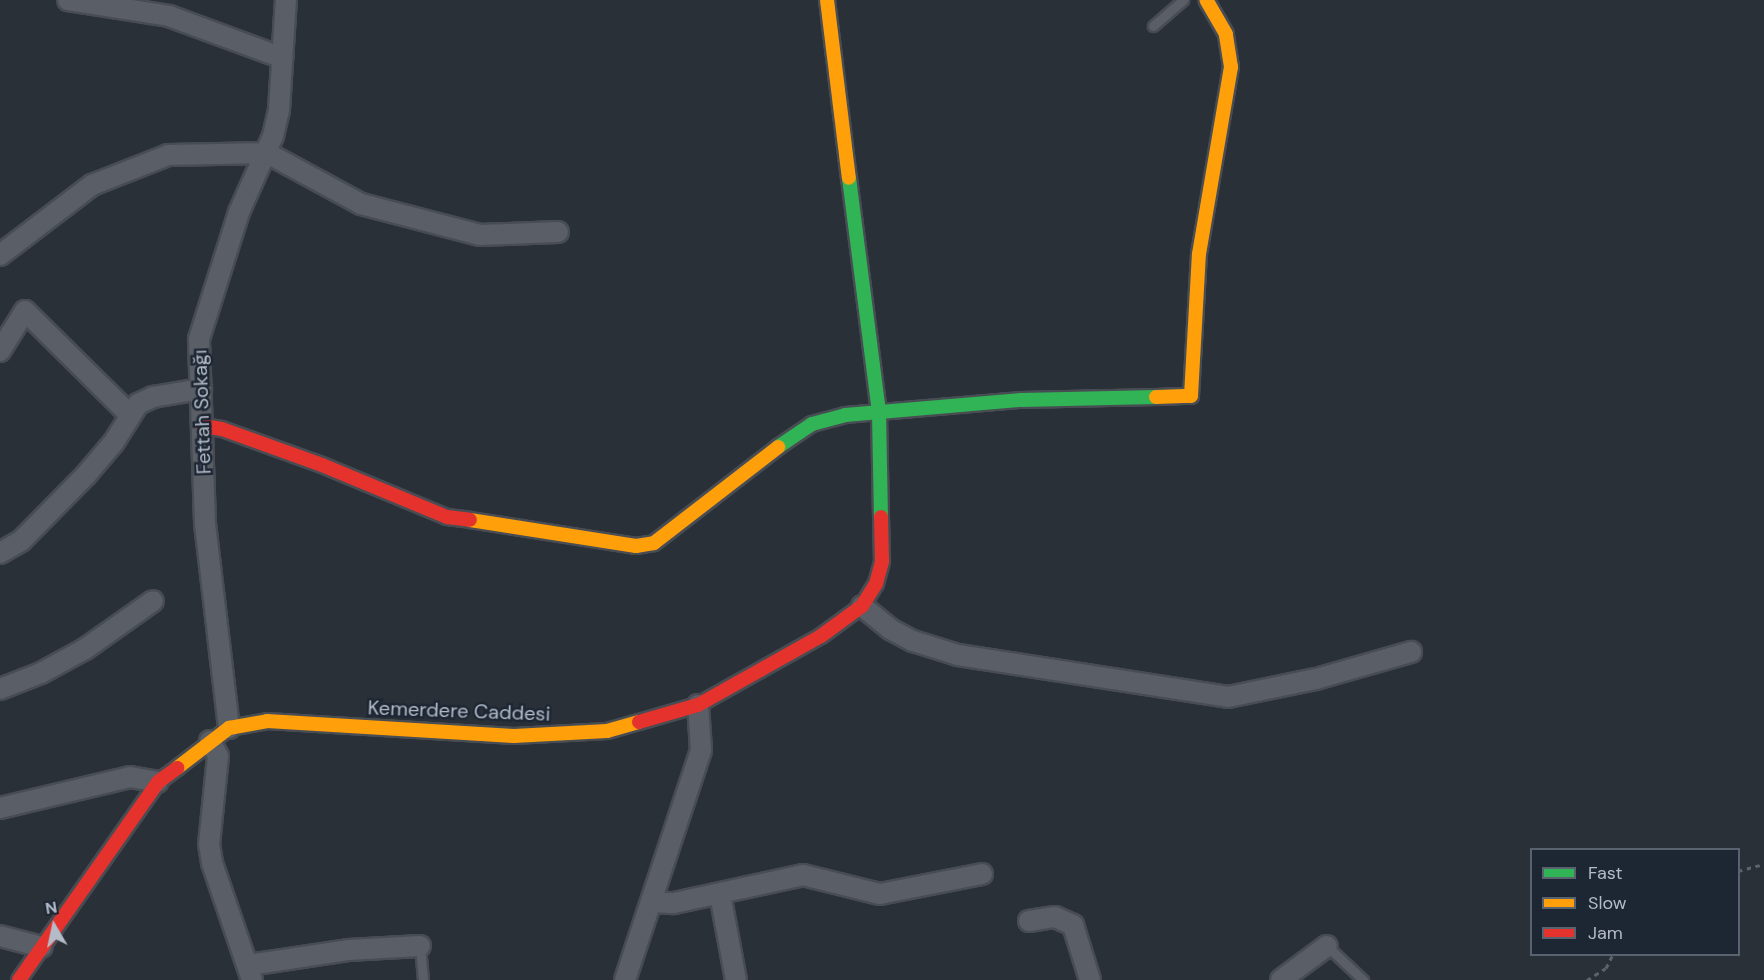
<!DOCTYPE html>
<meta charset="utf-8">
<style>
body{margin:0}
#map{position:relative;width:1764px;height:980px;overflow:hidden;background:#2a3038;font-family:"DM Sans",sans-serif}
div>[style]{position:absolute}
[style*='--x']{left:calc(var(--x)*1px);top:calc(var(--y)*1px);width:calc(var(--w)*1px);rotate:calc(var(--a)*1deg)}
.path>*{height:3px;margin-top:-1.5px;transform-origin:0;background:repeating-linear-gradient(90deg,#5d636a 0 4.5px,transparent 0 9px)}
.roads{filter:drop-shadow(2px 0 #484c53) drop-shadow(-2px 0 #484c53) drop-shadow(0 2px #484c53) drop-shadow(0 -2px #484c53)}
.lane>*{height:9px;margin:-4.5px;padding:0 4.5px;transform-origin:4.5px;border-radius:4.5px;background:#5a5e66}
.street>*{height:20px;margin:-10px;padding:0 10px;transform-origin:10px;border-radius:10px;background:#5a5e66}
.fast>*{height:14px;margin:-7px;padding:0 7px;transform-origin:7px;border-radius:7px;background:#30b455}
.slow>*{height:14px;margin:-7px;padding:0 7px;transform-origin:7px;border-radius:7px;background:#ff9f0a}
.jam>*{height:14px;margin:-7px;padding:0 7px;transform-origin:7px;border-radius:7px;background:#e5322d}
span{translate:-50% -50%;white-space:nowrap;text-align:center;line-height:1.15;-webkit-text-stroke:5px #1d2633;paint-order:stroke}
.street-label{font-size:20px;color:#b4bcc9}
.legend{position:absolute;left:1530px;top:848px;width:210px;height:108px;box-sizing:border-box;background:#1d2633;border:2px solid #59626f;margin:0;padding:8px 10px;list-style:none;font-size:18px;color:#b4bcc9}
.legend li{display:flex;align-items:center;gap:12px;height:30px}
.legend b{width:30px;border:2px solid #59626f}
.north{position:absolute;left:24px;top:896px;width:60px;height:60px;-webkit-text-stroke:4px #1d2633;paint-order:stroke;rotate:351deg;font-size:16px;font-weight:700;line-height:24px;text-align:center;color:#b4bcc9}
.north::after{content:'';display:block;margin:auto;width:21px;height:27px;background:#b4bcc9;clip-path:polygon(50% 0,100% 100%,50% 72%,0 100%)}
</style>
<div id="map">
<div class="path">
<i style="--x:1738;--y:871;--w:27;--a:-15"></i>
<i style="--x:1587;--y:980;--w:22;--a:-32"></i>
<i style="--x:1606;--y:968;--w:16;--a:-63"></i>
</div>
<div class="roads">
<div class="lane">
<i style="--x:1153;--y:26;--w:40;--a:-41"></i>
<i style="--x:420;--y:946;--w:34;--a:85"></i>
<i style="--x:1327;--y:946;--w:50;--a:43.4"></i>
</div>
<div class="street">
<i style="--x:68;--y:0;--w:102;--a:9"></i>
<i style="--x:169;--y:16;--w:121;--a:20.2"></i>
<i style="--x:0;--y:255;--w:116;--a:-37.3"></i>
<i style="--x:92;--y:185;--w:82;--a:-21.5"></i>
<i style="--x:168;--y:155;--w:99;--a:-1.2"></i>
<i style="--x:267;--y:153;--w:107;--a:28.5"></i>
<i style="--x:361;--y:204;--w:123;--a:14.6"></i>
<i style="--x:480;--y:235;--w:78;--a:-2.2"></i>
<i style="--x:0;--y:351;--w:47;--a:-58"></i>
<i style="--x:25;--y:311;--w:146;--a:44.7"></i>
<i style="--x:0;--y:553;--w:24;--a:-30"></i>
<i style="--x:21;--y:541;--w:93;--a:-45.4"></i>
<i style="--x:86;--y:475;--w:43;--a:-49.7"></i>
<i style="--x:114;--y:442;--w:45;--a:-57.7"></i>
<i style="--x:138;--y:404;--w:17;--a:-25"></i>
<i style="--x:153;--y:397;--w:49;--a:-9.5"></i>
<i style="--x:862;--y:606;--w:36;--a:39"></i>
<i style="--x:890;--y:629;--w:26;--a:28"></i>
<i style="--x:913;--y:641;--w:47;--a:17.3"></i>
<i style="--x:958;--y:655;--w:273;--a:8.8"></i>
<i style="--x:1228;--y:697;--w:90;--a:-11.6"></i>
<i style="--x:1316;--y:679;--w:99;--a:-15.9"></i>
<i style="--x:0;--y:689;--w:44;--a:-21.3"></i>
<i style="--x:41;--y:673;--w:50;--a:-28.6"></i>
<i style="--x:85;--y:649;--w:83;--a:-35.2"></i>
<i style="--x:229;--y:728;--w:206;--a:-96.7"></i>
<i style="--x:205;--y:523;--w:184;--a:-91.9"></i>
<i style="--x:199;--y:339;--w:133;--a:-72.5"></i>
<i style="--x:239;--y:212;--w:83;--a:-65.9"></i>
<i style="--x:273;--y:136;--w:27;--a:-77"></i>
<i style="--x:279;--y:110;--w:110;--a:-86.4"></i>
<i style="--x:210;--y:741;--w:17;--a:62"></i>
<i style="--x:218;--y:756;--w:88;--a:95.8"></i>
<i style="--x:209;--y:844;--w:19;--a:81"></i>
<i style="--x:212;--y:863;--w:124;--a:71.1"></i>
<i style="--x:0;--y:808;--w:134;--a:-13.4"></i>
<i style="--x:130;--y:777;--w:28;--a:10"></i>
<i style="--x:720;--y:894;--w:87;--a:79.5"></i>
<i style="--x:652;--y:902;--w:22;--a:3"></i>
<i style="--x:674;--y:903;--w:132;--a:-12.2"></i>
<i style="--x:803;--y:875;--w:79;--a:13.9"></i>
<i style="--x:880;--y:894;--w:104;--a:-11.1"></i>
<i style="--x:1029;--y:921;--w:26;--a:-9"></i>
<i style="--x:1055;--y:917;--w:20;--a:24"></i>
<i style="--x:1073;--y:925;--w:58;--a:72.8"></i>
<i style="--x:0;--y:936;--w:43;--a:14.7"></i>
<i style="--x:249;--y:965;--w:100;--a:-8.6"></i>
<i style="--x:348;--y:950;--w:72;--a:-3.2"></i>
<i style="--x:625;--y:980;--w:242;--a:-71.7"></i>
<i style="--x:701;--y:750;--w:45;--a:-93.8"></i>
<i style="--x:1281;--y:980;--w:57;--a:-36.5"></i>
</div>
<div class="fast">
<i style="--x:849;--y:178;--w:237;--a:82.7"></i>
<i style="--x:879;--y:413;--w:104;--a:88.9"></i>
<i style="--x:778;--y:447;--w:41;--a:-34.1"></i>
<i style="--x:812;--y:424;--w:34;--a:-15"></i>
<i style="--x:845;--y:415;--w:177;--a:-4.9"></i>
<i style="--x:1021;--y:400;--w:135;--a:-1.3"></i>
</div>
<div class="slow">
<i style="--x:827;--y:0;--w:179;--a:83"></i>
<i style="--x:1156;--y:397;--w:35;--a:-2"></i>
<i style="--x:1191;--y:396;--w:142;--a:-86.8"></i>
<i style="--x:1199;--y:254;--w:190;--a:-80.3"></i>
<i style="--x:1231;--y:67;--w:33;--a:-99"></i>
<i style="--x:1226;--y:34;--w:39;--a:-120"></i>
<i style="--x:470;--y:520;--w:168;--a:8.9"></i>
<i style="--x:636;--y:546;--w:18;--a:-9"></i>
<i style="--x:654;--y:543;--w:157;--a:-37.7"></i>
<i style="--x:177;--y:768;--w:66;--a:-37.6"></i>
<i style="--x:229;--y:728;--w:39;--a:-10"></i>
<i style="--x:267;--y:721;--w:247;--a:3.5"></i>
<i style="--x:514;--y:736;--w:93;--a:-3.1"></i>
<i style="--x:607;--y:731;--w:33;--a:-16"></i>
</div>
<div class="jam">
<i style="--x:203;--y:426;--w:19;--a:9"></i>
<i style="--x:222;--y:429;--w:106;--a:19.8"></i>
<i style="--x:322;--y:465;--w:135;--a:22.6"></i>
<i style="--x:447;--y:517;--w:23;--a:7"></i>
<i style="--x:639;--y:722;--w:61;--a:-16.1"></i>
<i style="--x:698;--y:705;--w:141;--a:-29.3"></i>
<i style="--x:821;--y:636;--w:51;--a:-36.2"></i>
<i style="--x:862;--y:606;--w:26;--a:-58"></i>
<i style="--x:876;--y:584;--w:24;--a:-75"></i>
<i style="--x:882;--y:561;--w:44;--a:-91.3"></i>
<i style="--x:19;--y:980;--w:242;--a:-54.9"></i>
<i style="--x:158;--y:782;--w:24;--a:-36"></i>
</div>
</div>
<div class="street-label">
<span style="left:202px;top:412px;rotate:-92deg">Fettah Sokağı</span>
<span style="left:459px;top:711px;rotate:2deg">Kemerdere Caddesi</span>
</div>
<ul class="legend">
<li><b style="height:8px;background:#30b455"></b>Fast</li>
<li><b style="height:8px;background:#ff9f0a"></b>Slow</li>
<li><b style="height:8px;background:#e5322d"></b>Jam</li>
</ul>
<div class="north">N</div>
</div>
